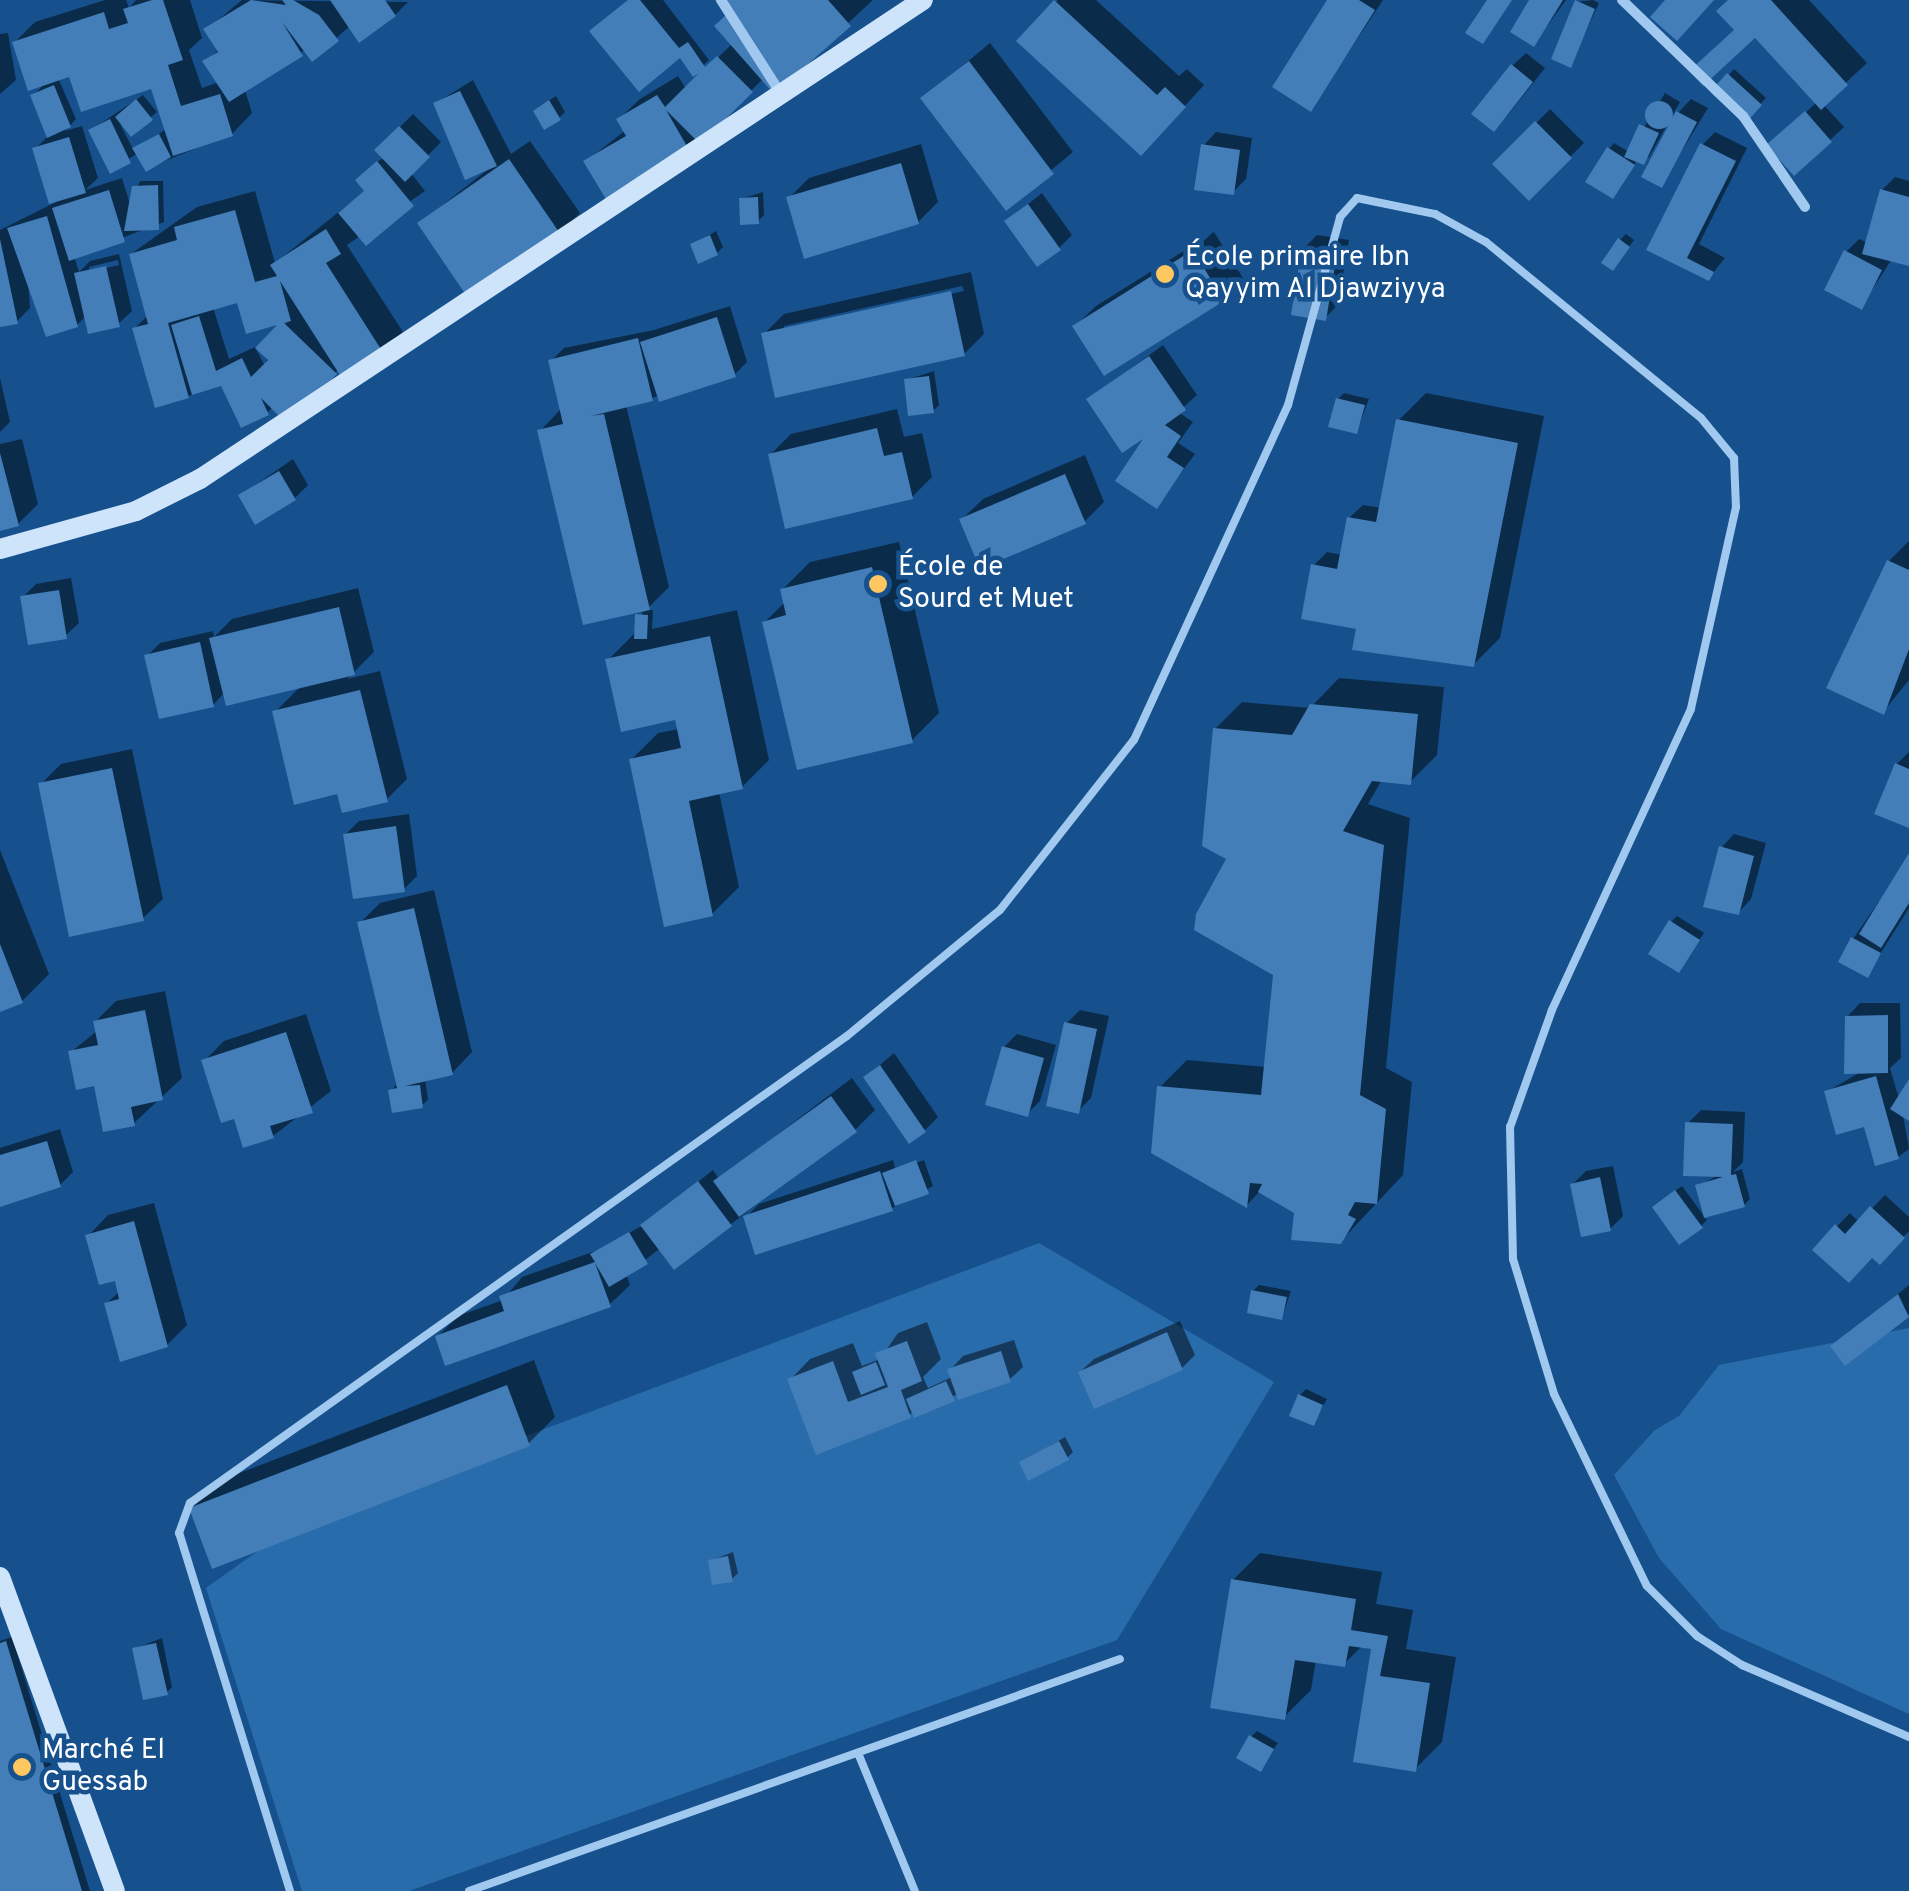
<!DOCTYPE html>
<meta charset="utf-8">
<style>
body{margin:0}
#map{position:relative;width:1909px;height:1891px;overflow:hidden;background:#16518d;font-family:Overpass,sans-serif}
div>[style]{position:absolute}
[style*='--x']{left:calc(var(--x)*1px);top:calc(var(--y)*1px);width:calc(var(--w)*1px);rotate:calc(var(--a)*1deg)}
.green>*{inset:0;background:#296cac}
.shadow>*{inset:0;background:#0007}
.building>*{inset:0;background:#437eb8}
.round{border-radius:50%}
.lane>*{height:8px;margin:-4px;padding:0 4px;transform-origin:4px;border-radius:4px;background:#a1c9ef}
.street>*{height:10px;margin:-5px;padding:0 5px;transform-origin:5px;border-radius:5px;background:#a1c9ef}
.secondary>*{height:20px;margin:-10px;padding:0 10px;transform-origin:10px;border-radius:10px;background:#cee4fb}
.dots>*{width:28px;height:28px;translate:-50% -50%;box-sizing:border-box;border:5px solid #16518d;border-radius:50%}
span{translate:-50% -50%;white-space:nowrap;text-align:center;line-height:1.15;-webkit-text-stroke:9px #16518d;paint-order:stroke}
.poi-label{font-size:28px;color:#fff}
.left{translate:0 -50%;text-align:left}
</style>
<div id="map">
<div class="green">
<i style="clip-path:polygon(1039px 1243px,1274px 1382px,1117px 1640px,409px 1891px,302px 1891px,206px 1588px,300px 1521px)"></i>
<i style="clip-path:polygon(1909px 1328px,1909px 1714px,1721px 1629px,1659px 1558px,1614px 1475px,1655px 1430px,1679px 1416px,1719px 1365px)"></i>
</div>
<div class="shadow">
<i style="clip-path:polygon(evenodd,105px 0,126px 0,129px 8px,136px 0,190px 0,202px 38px,189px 50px,202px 88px,219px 82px,206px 62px,219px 49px,206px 30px,242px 0,408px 2px,395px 15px,350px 26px,313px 58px,306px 49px,245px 90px,252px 113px,232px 134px,147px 168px,138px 153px,111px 170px,91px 130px,143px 95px,157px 112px,131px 134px,120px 124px,134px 151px,166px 129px,152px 86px,71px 74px,58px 78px,76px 119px,65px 131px,82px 126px,98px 178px,85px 190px,122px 178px,130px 204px,140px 181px,163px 181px,164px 222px,74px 256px,79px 272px,90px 261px,119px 254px,132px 311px,118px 324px,86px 316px,77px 325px,28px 281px,30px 308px,17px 321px,0 324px,0 230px,68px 196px,35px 149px,49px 135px,33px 96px,46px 82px,15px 42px,35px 22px,105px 0,118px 260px,119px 265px,89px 272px,89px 267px,118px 260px)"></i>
<i style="clip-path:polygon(629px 0,663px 0,709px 60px,694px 73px,684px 53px)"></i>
<i style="clip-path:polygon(718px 0,873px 0,775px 91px,764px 78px,710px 131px,694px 158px,586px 161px,626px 130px,619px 119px,640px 99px,678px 76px,686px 89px,733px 43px,730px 13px)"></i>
<i style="clip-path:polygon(1058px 0,1096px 0,1179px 76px,1187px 69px,1204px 85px,1161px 132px,1020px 41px)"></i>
<i style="clip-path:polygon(1330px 0,1383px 0,1311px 109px)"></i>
<i style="clip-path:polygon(1532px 0,1566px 0,1534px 44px)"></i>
<i style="clip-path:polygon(1593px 0,1599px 3px,1570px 65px,1577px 2px)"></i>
<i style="clip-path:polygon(1731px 0,1809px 0,1867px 63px,1823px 104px,1844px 127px,1794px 173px,1783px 133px,1817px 102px)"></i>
<i style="clip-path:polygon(8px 33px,16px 80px,0 94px,0 34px)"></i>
<i style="clip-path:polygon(990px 43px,1073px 152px,1007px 207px,924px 98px)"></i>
<i style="clip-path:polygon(1526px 53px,1545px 68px,1507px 116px,1512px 66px)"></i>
<i style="clip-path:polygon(1734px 69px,1766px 98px,1745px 120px,1714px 92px)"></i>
<i style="clip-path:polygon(473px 80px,511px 154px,530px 141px,580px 213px,559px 233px,420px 223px,487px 170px,436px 103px)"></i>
<i style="clip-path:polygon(1665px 93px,1680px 102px,1649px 157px,1637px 160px,1619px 190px,1609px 149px,1614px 143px,1629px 152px)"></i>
<i style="clip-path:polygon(556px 96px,565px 112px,559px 118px,542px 105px)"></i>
<i style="clip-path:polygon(1691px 99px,1708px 108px,1661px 185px,1678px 113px)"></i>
<i style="clip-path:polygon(1550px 109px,1584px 143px,1529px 197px,1496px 164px)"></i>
<i style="clip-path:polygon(evenodd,413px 114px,441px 142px,411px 173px,425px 191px,347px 245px,403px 332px,383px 352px,339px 369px,288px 421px,273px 407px,268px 412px,222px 383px,188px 396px,135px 328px,148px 315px,131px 254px,197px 207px,255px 191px,275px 263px,366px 190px,371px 167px,384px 157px,377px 150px,413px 114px,239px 300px,248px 331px,291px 319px,272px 335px,265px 366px,255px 347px,229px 359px,213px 307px,239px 300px)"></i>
<i style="clip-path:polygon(1216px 132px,1252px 138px,1246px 179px,1233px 192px,1203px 146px)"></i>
<i style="clip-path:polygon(1715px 132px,1747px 148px,1699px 244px,1725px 258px,1709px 278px,1650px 249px,1702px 145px)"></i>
<i style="clip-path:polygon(921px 144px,938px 202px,918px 222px,789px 198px,809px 178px)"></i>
<i style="clip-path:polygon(1895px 177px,1909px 181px,1909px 264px,1892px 259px,1861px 307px,1846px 252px,1859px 239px,1868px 243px,1882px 190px)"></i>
<i style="clip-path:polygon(763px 192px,764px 215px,758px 221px,741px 199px)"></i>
<i style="clip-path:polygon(1042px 193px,1072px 235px,1059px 248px,1007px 221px)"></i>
<i style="clip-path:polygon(716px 231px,723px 247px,717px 253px,693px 245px)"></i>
<i style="clip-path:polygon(1214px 232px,1243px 278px,1223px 299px,1105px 373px,1075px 326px,1096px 306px)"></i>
<i style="clip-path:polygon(1626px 234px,1634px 240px,1618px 262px,1620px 240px)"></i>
<i style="clip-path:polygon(1317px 235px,1349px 240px,1338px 305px,1325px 318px,1304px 248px)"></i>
<i style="clip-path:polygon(evenodd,971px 272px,984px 334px,964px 354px,764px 334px,784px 314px,971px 272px,962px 286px,964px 291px,784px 331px,784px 326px,962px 286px)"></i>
<i style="clip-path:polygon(730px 306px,747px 362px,734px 375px,626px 405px,669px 587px,646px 610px,653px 610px,652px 629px,737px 610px,769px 760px,742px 787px,719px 792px,739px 887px,712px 914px,631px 760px,658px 733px,679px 729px,677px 717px,608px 660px,635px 633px,644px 608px,540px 431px,560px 410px,551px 361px,564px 348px,654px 330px)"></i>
<i style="clip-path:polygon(1163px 345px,1197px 395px,1178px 412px,1193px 422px,1178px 443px,1195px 454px,1156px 506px,1152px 430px,1089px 399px)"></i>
<i style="clip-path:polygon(934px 371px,939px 405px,933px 411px,906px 380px)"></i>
<i style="clip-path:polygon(0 378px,10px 422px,0 432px)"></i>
<i style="clip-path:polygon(1344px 393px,1369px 399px,1357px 431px,1338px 399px)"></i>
<i style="clip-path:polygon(1426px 393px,1544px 416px,1500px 638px,1473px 665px,1359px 627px,1314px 565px,1327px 552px,1342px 555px,1349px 518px,1363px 505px,1382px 508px,1399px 420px)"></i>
<i style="clip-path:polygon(897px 409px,904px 437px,922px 433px,932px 477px,912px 497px,770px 455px,791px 434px)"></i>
<i style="clip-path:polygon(22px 439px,38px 504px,18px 524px,0 528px,0 444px)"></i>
<i style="clip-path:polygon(1085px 455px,1104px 502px,1084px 522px,962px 519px,983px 499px)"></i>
<i style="clip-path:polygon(293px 459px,308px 485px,295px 498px,241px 495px)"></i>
<i style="clip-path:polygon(1909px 541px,1909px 680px,1883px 712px,1889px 561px)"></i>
<i style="clip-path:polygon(899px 542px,939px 713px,912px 740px,765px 622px,785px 602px,783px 589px,810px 562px)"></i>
<i style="clip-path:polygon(71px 578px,79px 623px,65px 636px,23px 597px,36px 584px)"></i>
<i style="clip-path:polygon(358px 588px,374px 652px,347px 679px,380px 671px,407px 779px,386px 800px,339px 791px,275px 712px,302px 685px,225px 692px,213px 705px,147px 656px,160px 643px,213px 631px,214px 637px,232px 619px)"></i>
<i style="clip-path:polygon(1339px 678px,1444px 687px,1437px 755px,1410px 782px,1382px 780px,1368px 804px,1410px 818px,1386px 1068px,1412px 1082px,1403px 1175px,1340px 1242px,1260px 1191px,1247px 1205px,1160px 1087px,1187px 1060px,1266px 1067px,1275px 974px,1230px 858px,1215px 729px,1242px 702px,1310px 708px)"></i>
<i style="clip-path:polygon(132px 749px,163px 899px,142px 919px,41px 784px,61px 764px)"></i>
<i style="clip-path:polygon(1909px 752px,1909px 826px,1897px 764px)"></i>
<i style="clip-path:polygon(409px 814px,417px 876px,404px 889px,346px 834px,359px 821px)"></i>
<i style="clip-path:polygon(1734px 834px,1766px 843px,1751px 899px,1738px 913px,1721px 848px)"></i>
<i style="clip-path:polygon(0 850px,49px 974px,22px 1001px,0 1010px)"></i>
<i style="clip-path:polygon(1909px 858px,1909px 908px,1867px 975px,1853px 939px)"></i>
<i style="clip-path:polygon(434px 890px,472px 1052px,452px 1073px,425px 1079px,428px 1100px,422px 1105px,391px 1091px,396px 1085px,360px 923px,380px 903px)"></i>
<i style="clip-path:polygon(1677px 916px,1704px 933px,1679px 970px,1671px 922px)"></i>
<i style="clip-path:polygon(165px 991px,182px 1078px,134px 1123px,71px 1052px,98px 1030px,96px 1021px,116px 1001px)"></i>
<i style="clip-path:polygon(1860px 1003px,1900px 1003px,1901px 1058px,1890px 1068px,1899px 1099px,1909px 1083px,1909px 1117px,1903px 1115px,1909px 1149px,1898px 1157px,1826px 1092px,1859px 1073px,1847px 1017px)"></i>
<i style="clip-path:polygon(1080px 1010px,1109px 1016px,1091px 1098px,1078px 1111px,1067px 1023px)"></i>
<i style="clip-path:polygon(306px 1014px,331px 1091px,273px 1136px,236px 1116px,204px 1061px,224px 1041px)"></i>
<i style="clip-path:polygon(1017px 1034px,1056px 1045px,1040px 1101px,1027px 1114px,1004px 1047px)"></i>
<i style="clip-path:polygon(894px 1053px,938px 1117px,925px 1130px,866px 1077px)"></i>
<i style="clip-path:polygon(852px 1078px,875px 1110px,855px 1130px,731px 1224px,661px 1248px,626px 1274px,630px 1285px,609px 1305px,438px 1336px,458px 1316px,503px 1300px,522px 1277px,598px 1250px,645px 1224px,713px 1170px,719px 1179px)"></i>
<i style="clip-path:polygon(1701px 1110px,1745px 1112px,1743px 1162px,1733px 1172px,1742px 1169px,1750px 1199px,1744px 1205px,1698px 1186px,1717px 1176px,1688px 1123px)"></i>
<i style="clip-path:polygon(60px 1129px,73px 1172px,60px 1185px,0 1204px,0 1148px)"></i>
<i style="clip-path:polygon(893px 1160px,896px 1171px,924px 1160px,933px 1186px,892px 1208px,746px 1217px,759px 1204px)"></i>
<i style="clip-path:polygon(1613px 1166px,1623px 1216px,1610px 1229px,1573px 1184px,1586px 1171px)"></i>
<i style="clip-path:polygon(1682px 1186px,1707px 1220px,1701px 1226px,1661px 1201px)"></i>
<i style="clip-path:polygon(1885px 1195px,1909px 1217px,1909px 1231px,1880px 1261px,1873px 1255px,1849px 1280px,1837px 1226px,1850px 1213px,1859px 1222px)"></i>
<i style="clip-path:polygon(154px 1203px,187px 1325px,167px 1345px,106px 1304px,120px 1291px,116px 1278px,88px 1236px,108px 1215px)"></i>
<i style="clip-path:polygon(1259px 1285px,1291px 1291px,1282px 1317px,1253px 1291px)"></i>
<i style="clip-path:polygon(1909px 1285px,1909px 1314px,1846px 1362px,1833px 1347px)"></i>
<i style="clip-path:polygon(1180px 1321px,1195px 1355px,1182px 1368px,1080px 1372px,1094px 1359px)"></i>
<i style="clip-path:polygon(927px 1322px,941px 1359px,923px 1377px,928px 1388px,952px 1377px,950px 1370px,963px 1356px,1014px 1340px,1023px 1367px,1009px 1380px,958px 1394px,818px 1452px,790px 1380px,810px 1359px,853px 1343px,862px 1366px,880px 1359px,898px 1333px)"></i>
<i style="clip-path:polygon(534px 1360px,555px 1417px,528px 1444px,192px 1508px,219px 1481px)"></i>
<i style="clip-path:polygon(1306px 1389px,1327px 1399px,1313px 1423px,1300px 1395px)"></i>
<i style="clip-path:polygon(1065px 1437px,1073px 1452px,1067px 1458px,1022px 1463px)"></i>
<i style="clip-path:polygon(733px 1552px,738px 1573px,732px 1579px,710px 1561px)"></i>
<i style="clip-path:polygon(1260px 1553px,1382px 1572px,1376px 1604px,1413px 1610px,1406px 1649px,1456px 1657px,1442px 1742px,1415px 1769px,1356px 1760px,1374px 1647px,1363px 1645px,1344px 1664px,1316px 1660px,1311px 1690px,1284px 1717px,1233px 1580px)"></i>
<i style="clip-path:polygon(12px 1637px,90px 1891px,0 1891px,0 1641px)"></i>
<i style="clip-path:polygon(162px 1638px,172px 1687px,166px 1693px,134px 1649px)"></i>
<i style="clip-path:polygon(1257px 1731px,1278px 1743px,1260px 1769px,1251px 1737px)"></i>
</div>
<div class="building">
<i style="clip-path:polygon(152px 0,163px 0,183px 60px,168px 65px,181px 106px,220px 94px,233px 136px,173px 156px,151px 89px,81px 112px,69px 77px,28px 91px,12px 42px,104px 12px,109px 29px,128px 23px,123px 9px)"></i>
<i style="clip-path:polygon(251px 0,286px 5px,282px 0,293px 0,319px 15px,339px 41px,312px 62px,282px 22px,303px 56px,229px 102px,202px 61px,218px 52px,203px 29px)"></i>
<i style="clip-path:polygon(330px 0,385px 0,396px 16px,359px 43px)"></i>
<i style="clip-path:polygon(628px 0,640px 0,679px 48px,688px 42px,705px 67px,717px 56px,753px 92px,700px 144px,666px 110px,695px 160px,612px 209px,583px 161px,626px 136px,616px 119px,657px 95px,665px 107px,699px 73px,693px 77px,680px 58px,639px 92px,589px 31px)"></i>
<i style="clip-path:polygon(715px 0,828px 0,851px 26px,774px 94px,714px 26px,727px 14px)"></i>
<i style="clip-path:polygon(1054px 0,1157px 95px,1165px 87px,1186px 107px,1141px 156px,1016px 41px)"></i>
<i style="clip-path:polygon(1327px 0,1359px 0,1375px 10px,1311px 112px,1272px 87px)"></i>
<i style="clip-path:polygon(1487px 0,1512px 0,1483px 44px,1465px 33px)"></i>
<i style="clip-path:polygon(1529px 0,1563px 0,1534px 47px,1510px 32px)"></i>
<i style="clip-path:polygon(1575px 0,1595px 9px,1571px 68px,1551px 59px)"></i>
<i style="clip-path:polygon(1665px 0,1714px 0,1677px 41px,1650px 17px)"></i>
<i style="clip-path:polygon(1728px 0,1771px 0,1848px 85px,1821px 110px,1755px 38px,1703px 86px,1689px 71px,1734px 30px,1716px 11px)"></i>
<i style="clip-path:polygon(969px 61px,1054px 174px,1006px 211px,920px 98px)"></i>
<i style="clip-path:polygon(1511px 64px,1533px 82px,1494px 132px,1471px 114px)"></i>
<i style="clip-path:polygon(1727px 73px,1762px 105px,1745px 124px,1710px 92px)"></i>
<i style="clip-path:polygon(54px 85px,71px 127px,47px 138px,30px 95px)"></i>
<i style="clip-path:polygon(460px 91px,497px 166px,465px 180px,433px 103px)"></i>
<i style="clip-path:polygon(136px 99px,153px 120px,131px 137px,115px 117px)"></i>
<i style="clip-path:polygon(549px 100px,561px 120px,544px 130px,533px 111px)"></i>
<i class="round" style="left:1645px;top:101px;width:28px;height:28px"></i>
<i style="clip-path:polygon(1676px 111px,1697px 122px,1662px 188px,1641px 177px)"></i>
<i style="clip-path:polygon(1805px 111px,1832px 142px,1794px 176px,1766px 145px)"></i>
<i style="clip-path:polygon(110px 119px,131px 163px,110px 174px,88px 130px)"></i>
<i style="clip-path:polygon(1535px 121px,1572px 158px,1529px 201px,1492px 164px)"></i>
<i style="clip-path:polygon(1639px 124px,1659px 133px,1644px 165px,1624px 157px)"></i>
<i style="clip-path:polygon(399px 126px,430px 157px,405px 182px,374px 150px)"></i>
<i style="clip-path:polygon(159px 134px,171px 157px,146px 172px,132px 148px)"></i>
<i style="clip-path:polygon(69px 137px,86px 193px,49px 204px,32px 148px)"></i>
<i style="clip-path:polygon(1700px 143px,1736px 161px,1687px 258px,1714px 272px,1709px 281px,1646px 250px)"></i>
<i style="clip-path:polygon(1201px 144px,1240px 150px,1234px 195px,1194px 190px)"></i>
<i style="clip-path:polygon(1607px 147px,1635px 165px,1613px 199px,1585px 182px)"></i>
<i style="clip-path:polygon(509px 159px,561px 235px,468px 298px,417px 223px)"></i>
<i style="clip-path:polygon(377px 161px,414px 206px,366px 246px,338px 213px,364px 191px,355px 180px)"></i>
<i style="clip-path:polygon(901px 163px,919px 224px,804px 259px,786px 197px)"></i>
<i style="clip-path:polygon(158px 185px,159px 230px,124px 231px,132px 186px)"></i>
<i style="clip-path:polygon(1880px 189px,1909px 197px,1909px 266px,1862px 254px)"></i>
<i style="clip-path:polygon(109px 190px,125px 242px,69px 261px,52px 208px)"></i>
<i style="clip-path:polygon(758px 197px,759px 224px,740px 225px,739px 198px)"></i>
<i style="clip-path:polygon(1028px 204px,1061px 250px,1037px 267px,1004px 221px)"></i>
<i style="clip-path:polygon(235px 210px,255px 282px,277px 276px,270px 265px,326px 229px,341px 254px,326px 263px,384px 354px,343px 380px,280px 281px,291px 321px,284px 323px,337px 374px,288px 425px,261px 398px,269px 415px,241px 428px,221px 386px,192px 395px,171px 325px,199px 316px,216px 371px,242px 358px,251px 377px,268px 360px,255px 348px,277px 325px,246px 334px,237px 303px,168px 323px,189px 398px,155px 408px,132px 328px,148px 324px,129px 254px,177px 240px,174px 227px)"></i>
<i style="clip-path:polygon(47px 216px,78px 327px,46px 337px,7px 228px)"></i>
<i style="clip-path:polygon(710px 235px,718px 255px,698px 264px,690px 244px)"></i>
<i style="clip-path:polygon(1618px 238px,1630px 247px,1613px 271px,1601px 263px)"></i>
<i style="clip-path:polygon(0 239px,18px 324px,0 327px)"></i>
<i style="clip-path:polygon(1302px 247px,1337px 253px,1326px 321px,1291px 315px)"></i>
<i style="clip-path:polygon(1193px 250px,1224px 301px,1104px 376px,1072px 326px)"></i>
<i style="clip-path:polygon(1844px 250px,1882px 270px,1862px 310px,1824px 290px)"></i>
<i style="clip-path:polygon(106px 266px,120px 327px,88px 334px,74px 273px)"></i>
<i style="clip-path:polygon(951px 291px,965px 356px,775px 398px,761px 333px)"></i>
<i style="clip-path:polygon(717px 317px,736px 377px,659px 402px,640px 342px)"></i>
<i style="clip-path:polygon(638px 338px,653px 401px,591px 416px,604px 414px,650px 610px,583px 625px,537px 430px,563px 424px,548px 360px)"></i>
<i style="clip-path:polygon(1149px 356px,1186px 410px,1165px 425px,1181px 436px,1167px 457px,1184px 468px,1157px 509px,1115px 481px,1143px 439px,1122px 453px,1086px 399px)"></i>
<i style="clip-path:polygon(929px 376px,934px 413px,908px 416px,904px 379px)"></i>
<i style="clip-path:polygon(1336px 398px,1365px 405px,1357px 434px,1328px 427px)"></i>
<i style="clip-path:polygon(1396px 419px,1518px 443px,1474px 667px,1352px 650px,1356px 629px,1301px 619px,1311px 564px,1337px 569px,1347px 517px,1376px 522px)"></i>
<i style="clip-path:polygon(877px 428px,884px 456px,902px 452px,913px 499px,785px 529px,768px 454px)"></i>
<i style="clip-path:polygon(0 453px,19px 526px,0 531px)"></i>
<i style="clip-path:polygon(279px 471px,296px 500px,255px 525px,238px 495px)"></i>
<i style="clip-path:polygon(1065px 474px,1086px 524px,980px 569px,959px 519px)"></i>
<i style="clip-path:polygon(1887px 560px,1909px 570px,1909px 649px,1884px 715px,1826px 688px)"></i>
<i style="clip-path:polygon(872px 567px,913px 743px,797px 770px,762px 622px,786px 615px,780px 589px)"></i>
<i style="clip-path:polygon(59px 590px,67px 639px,28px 645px,20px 596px)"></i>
<i style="clip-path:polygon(339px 607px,355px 675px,226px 706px,209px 638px)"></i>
<i style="clip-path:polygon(635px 614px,648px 615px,647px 639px,634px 639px)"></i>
<i style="clip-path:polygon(710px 636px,743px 789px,689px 801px,713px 916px,664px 927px,629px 759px,681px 748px,675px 720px,621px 732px,605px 659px)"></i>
<i style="clip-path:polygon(200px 642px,214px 707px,159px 719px,144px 655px)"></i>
<i style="clip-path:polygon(360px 690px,388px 802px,342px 813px,337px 794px,294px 805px,272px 711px)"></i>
<i style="clip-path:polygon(1310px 704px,1418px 714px,1411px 785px,1372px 781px,1343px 831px,1384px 845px,1360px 1095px,1386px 1109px,1377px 1204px,1355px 1202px,1348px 1215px,1356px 1219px,1341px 1244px,1291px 1240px,1294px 1213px,1258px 1192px,1262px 1184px,1250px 1183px,1247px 1208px,1151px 1153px,1157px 1086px,1261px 1095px,1273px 975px,1194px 930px,1196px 914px,1226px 859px,1202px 846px,1213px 728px,1292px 735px)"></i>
<i style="clip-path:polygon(1895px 763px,1909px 769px,1909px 828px,1874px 814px)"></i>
<i style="clip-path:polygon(112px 768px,144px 921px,69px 937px,38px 783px)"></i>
<i style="clip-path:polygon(396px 826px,405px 892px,353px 899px,343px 834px)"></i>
<i style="clip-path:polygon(1719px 846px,1754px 856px,1739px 915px,1703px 907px)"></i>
<i style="clip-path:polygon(1909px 853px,1909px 903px,1881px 948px,1859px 934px)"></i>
<i style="clip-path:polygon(414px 908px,453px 1075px,405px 1086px,420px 1085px,423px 1108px,392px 1113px,388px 1090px,397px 1088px,357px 922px)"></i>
<i style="clip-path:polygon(1669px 920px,1700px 940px,1679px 973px,1648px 954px)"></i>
<i style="clip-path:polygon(1851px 937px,1881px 953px,1868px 978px,1838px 962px)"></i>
<i style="clip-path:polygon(0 944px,23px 1003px,0 1012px)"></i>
<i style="clip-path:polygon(145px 1010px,163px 1100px,131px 1107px,135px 1126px,103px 1132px,94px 1086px,76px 1090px,68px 1051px,98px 1045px,93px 1021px)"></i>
<i style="clip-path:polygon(1888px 1015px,1888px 1073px,1844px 1074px,1845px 1016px)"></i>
<i style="clip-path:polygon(1064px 1022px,1097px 1029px,1079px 1114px,1046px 1106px)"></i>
<i style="clip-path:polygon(286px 1032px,313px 1113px,270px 1126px,274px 1138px,243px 1148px,234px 1119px,221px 1123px,201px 1060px)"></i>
<i style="clip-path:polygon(1002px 1046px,1044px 1058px,1028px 1117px,985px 1105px)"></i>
<i style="clip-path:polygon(880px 1065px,926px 1132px,909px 1144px,863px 1077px)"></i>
<i style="clip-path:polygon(1876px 1076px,1899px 1159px,1875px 1166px,1864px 1127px,1836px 1135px,1824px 1091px)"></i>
<i style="clip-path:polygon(1909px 1079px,1909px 1121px,1890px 1109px)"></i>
<i style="clip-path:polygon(831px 1096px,857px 1132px,739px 1217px,713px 1181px)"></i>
<i style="clip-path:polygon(1685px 1122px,1733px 1124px,1731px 1175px,1736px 1174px,1745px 1207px,1704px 1218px,1695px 1185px,1723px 1177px,1683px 1176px)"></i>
<i style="clip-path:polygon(47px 1141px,61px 1187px,0 1207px,0 1155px)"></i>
<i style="clip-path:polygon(916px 1160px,929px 1194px,895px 1206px,882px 1173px)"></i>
<i style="clip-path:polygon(880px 1171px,893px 1211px,755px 1255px,743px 1216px)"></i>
<i style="clip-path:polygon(1600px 1177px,1611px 1231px,1581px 1237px,1570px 1184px)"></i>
<i style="clip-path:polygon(698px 1181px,732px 1226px,674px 1270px,640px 1225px)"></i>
<i style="clip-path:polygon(1675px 1190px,1703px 1228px,1679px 1245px,1652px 1207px)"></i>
<i style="clip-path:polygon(1870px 1206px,1905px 1238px,1880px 1265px,1872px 1258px,1849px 1283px,1812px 1250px,1835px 1224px,1845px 1234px)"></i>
<i style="clip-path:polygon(134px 1221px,168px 1347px,120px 1362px,104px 1303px,119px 1299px,115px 1281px,99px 1285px,85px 1235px)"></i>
<i style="clip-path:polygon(629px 1232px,648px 1264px,609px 1287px,595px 1263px,611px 1307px,445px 1366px,435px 1336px,504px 1311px,499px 1296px,595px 1262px,590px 1254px)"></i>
<i style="clip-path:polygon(1251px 1290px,1287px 1297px,1282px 1320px,1247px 1313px)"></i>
<i style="clip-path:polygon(1898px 1294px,1909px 1317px,1845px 1366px,1830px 1346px)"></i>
<i style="clip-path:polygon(1167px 1332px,1183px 1370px,1094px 1409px,1078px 1372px)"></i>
<i style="clip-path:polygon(907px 1341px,922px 1381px,901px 1390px,911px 1418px,816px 1455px,787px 1379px,833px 1361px,848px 1402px,888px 1387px,875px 1353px)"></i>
<i style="clip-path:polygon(1001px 1351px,1011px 1382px,958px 1400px,947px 1369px)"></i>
<i style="clip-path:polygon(876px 1362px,885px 1385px,861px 1395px,852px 1372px)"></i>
<i style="clip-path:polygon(946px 1381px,955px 1401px,914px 1418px,906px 1399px)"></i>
<i style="clip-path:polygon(507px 1385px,530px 1446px,212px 1569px,189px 1508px)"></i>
<i style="clip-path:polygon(1298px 1394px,1323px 1405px,1314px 1426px,1289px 1416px)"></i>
<i style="clip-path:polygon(1059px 1441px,1069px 1460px,1028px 1481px,1019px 1462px)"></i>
<i style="clip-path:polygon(728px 1556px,733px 1582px,712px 1585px,708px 1560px)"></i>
<i style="clip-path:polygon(1231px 1579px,1356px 1599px,1351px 1630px,1388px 1636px,1380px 1676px,1430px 1683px,1416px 1772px,1353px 1762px,1371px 1649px,1349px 1646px,1345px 1667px,1295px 1660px,1285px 1720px,1210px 1708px)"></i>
<i style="clip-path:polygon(6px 1641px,82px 1891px,0 1891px,0 1643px)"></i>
<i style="clip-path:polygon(156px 1643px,168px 1695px,143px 1700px,132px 1648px)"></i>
<i style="clip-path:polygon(1249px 1735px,1274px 1749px,1261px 1772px,1236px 1758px)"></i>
</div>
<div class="lane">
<i style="--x:858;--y:1753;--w:149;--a:67.6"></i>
<i style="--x:290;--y:1891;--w:375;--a:-107.2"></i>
<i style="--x:179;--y:1533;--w:32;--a:-70"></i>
<i style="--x:190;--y:1503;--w:806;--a:-35.41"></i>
<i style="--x:847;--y:1036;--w:198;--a:-39.5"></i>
<i style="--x:1000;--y:910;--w:216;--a:-51.8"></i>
<i style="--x:1134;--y:740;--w:369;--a:-65.3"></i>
<i style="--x:1288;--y:405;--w:195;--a:-74.5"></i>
<i style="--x:1340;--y:217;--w:25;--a:-48"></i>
<i style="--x:1357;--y:198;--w:80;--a:11.6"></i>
<i style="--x:1435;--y:214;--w:58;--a:28.8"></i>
<i style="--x:1486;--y:242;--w:278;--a:39.3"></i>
<i style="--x:1701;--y:418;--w:52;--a:50.5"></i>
<i style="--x:1734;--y:458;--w:49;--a:87.7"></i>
<i style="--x:1736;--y:507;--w:207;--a:102.6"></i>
<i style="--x:1691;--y:709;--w:332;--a:114.8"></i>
<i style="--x:1552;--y:1010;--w:124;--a:109.7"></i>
<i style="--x:1510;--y:1127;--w:132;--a:88.7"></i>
<i style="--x:1513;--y:1259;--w:141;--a:73.1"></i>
<i style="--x:1554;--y:1394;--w:213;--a:64.2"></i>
<i style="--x:1647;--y:1586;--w:71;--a:45"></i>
<i style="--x:1697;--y:1636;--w:54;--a:32.8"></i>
<i style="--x:1742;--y:1665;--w:182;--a:23.3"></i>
<i style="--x:469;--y:1891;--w:691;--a:-19.61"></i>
</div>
<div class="street">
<i style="--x:721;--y:0;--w:112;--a:57.4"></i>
<i style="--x:1622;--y:0;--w:168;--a:43.8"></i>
<i style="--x:1743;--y:116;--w:110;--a:55.7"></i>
</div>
<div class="secondary">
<i style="--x:0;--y:549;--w:141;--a:-15.6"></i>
<i style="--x:136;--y:511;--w:72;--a:-26.6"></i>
<i style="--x:200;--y:479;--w:867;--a:-33.53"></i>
<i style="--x:0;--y:1577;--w:334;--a:69.9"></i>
</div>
<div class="dots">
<i style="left:1165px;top:274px;background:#ffc75f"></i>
<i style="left:878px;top:584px;background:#ffc75f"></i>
<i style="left:22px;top:1767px;background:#ffc75f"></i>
</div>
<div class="poi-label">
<span class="left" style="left:1185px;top:274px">École primaire Ibn<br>Qayyim Al Djawziyya</span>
<span class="left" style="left:898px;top:584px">École de<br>Sourd et Muet</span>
<span class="left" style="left:42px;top:1767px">Marché El<br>Guessab</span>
</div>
</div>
